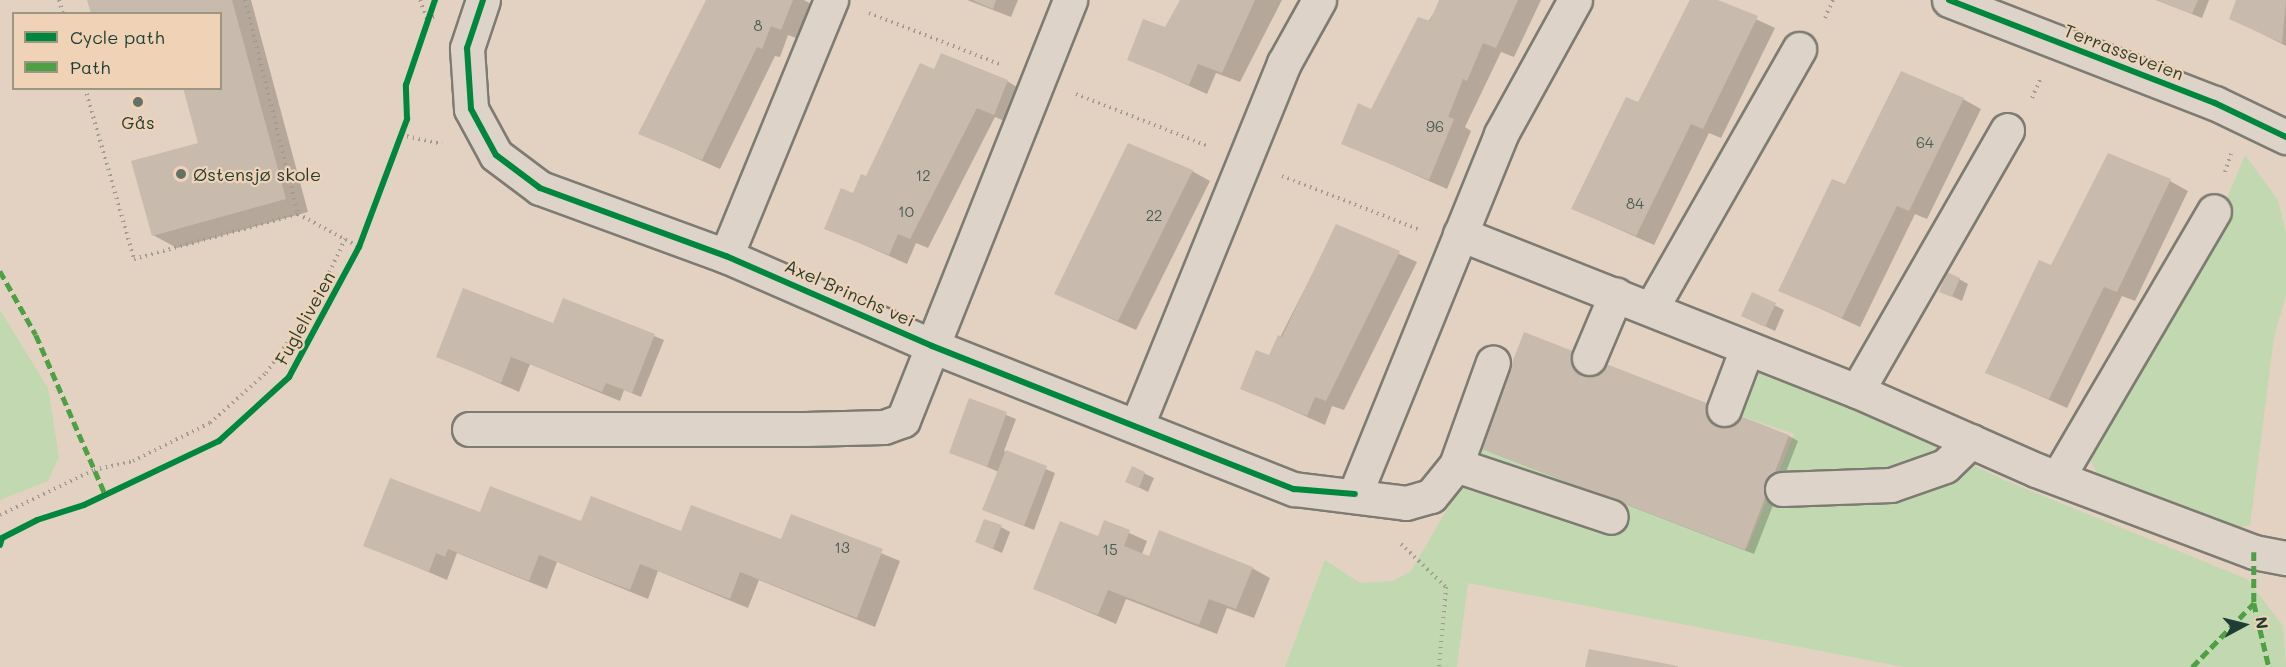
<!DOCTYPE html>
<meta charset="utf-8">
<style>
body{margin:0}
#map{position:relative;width:2286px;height:667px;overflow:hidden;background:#e3d2c2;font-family:Mali,sans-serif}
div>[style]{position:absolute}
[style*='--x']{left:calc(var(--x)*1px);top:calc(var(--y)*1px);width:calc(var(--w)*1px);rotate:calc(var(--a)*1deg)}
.green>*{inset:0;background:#c1d8b0}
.shadow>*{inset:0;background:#0003}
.building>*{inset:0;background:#c8bbae}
.path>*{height:4px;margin-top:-2px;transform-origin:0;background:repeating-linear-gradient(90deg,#a09c93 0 1.5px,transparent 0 6px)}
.roads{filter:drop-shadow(2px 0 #7d7b72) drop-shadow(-2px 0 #7d7b72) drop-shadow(0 2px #7d7b72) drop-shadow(0 -2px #7d7b72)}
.minor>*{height:33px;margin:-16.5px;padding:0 16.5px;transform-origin:16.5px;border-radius:16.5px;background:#ded3c9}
.quiet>*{height:4.5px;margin-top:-2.25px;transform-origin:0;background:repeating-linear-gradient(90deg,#4da043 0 9px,transparent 0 13.5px)}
.cycleway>*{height:6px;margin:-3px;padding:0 3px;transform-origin:3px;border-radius:3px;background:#00873e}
.dots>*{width:16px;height:16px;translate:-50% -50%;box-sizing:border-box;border:3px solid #f0d3b7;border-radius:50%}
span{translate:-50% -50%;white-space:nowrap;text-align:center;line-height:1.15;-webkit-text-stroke:4.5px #f0d3b7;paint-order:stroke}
.number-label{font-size:15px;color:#495c52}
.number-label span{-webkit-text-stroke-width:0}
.street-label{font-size:18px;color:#1f3d34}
.poi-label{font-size:18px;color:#1f3d34}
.left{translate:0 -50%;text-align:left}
.legend{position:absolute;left:12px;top:12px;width:210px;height:78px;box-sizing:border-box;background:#f0d3b7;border:2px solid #9c9783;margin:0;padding:8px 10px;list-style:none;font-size:18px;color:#1f3d34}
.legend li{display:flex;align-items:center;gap:12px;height:30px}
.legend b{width:30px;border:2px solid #9c9783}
.north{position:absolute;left:2214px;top:595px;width:60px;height:60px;-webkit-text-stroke:4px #f0d3b7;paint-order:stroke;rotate:83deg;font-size:16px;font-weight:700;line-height:24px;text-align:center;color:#1f3d34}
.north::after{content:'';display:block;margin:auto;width:21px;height:27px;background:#1f3d34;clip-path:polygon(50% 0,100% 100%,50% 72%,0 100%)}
</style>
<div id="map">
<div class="green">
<i style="clip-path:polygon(2245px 155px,2278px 200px,2286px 233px,2286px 295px,2274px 337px,2250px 525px,2235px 528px,2097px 473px,2088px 456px,2232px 209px,2225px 203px)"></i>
<i style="clip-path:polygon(0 310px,48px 388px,59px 457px,48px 481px,0 500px)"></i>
<i style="clip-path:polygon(1757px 371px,1833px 397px,2004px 480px,2247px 579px,2283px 626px,2286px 667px,1904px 667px,1468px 583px,1457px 667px,1285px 667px,1325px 560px,1360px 583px,1393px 581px,1411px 571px,1484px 446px,1747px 549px,1794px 434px,1735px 414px)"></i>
</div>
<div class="shadow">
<i style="clip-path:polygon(89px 0,251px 0,308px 212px,177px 248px,153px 235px,200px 144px,220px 88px,220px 14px)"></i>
<i style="clip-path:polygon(708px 0,804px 0,813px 5px,799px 39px,788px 35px,780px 57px,775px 56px,720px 169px,640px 133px)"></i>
<i style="clip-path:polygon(967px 0,1018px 0,1011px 17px)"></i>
<i style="clip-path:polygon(1183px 0,1282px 0,1240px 82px,1216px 73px,1207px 94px,1129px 59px,1165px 29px)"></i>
<i style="clip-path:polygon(1442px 0,1541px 0,1514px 57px,1501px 52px,1465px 127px,1471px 131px,1447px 189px,1343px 143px,1372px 110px)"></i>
<i style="clip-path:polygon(1690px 0,1715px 0,1775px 28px,1721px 138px,1709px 133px,1654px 245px,1573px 209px,1638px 104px)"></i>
<i style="clip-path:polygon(2156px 0,2209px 0,2202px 18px)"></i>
<i style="clip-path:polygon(2238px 0,2286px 0,2286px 46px,2231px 18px)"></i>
<i style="clip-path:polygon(935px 71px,1007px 81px,1025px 92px,1012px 124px,995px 117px,928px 248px,916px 243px,907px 264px,826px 228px,854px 195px)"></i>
<i style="clip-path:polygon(1963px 99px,1981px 109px,1927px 219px,1915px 214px,1860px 327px,1780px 290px,1845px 186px)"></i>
<i style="clip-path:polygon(1192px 171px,1210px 181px,1136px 330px,1056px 294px)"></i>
<i style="clip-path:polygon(2170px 181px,2188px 191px,2135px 301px,2122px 296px,2067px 408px,1987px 372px,2052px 267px)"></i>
<i style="clip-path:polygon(1337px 226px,1417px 262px,1344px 410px,1332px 406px,1325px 425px,1242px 388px,1270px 357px)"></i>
<i style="clip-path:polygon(1959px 279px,1968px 284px,1962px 301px,1941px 291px)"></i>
<i style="clip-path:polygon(1752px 294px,1784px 310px,1775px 331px,1752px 320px)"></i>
<i style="clip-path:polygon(564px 300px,664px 340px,641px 397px,624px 390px,620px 401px,530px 364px,519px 392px,438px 356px,554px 325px)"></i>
<i style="clip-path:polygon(970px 400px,1016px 419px,1004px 451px,1055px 473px,1034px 530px,984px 510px,999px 472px,951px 452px)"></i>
<i style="clip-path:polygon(1789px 436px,1798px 441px,1754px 554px,1490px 452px)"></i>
<i style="clip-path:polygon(1133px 468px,1154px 478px,1148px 492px,1136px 486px)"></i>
<i style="clip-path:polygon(481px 515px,782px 541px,791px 516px,900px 561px,875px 627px,759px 580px,748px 608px,658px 571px,648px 599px,557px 562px,547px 589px,457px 553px,447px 580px,365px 545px)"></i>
<i style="clip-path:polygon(1105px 522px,1147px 541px,1142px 554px,1150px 558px,1252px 568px,1270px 578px,1254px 618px,1227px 608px,1217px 634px,1126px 599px,1116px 624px,1035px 589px,1099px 538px)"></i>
<i style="clip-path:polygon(1001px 527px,1010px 532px,1002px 553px,977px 542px)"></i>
</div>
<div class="building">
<i style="clip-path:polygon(87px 0,232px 0,286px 199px,152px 236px,131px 161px,198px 143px,183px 88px,220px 88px,220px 14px,91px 14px)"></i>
<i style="clip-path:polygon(706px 0,793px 0,781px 30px,771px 26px,762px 49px,757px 47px,702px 160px,638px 134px)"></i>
<i style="clip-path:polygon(972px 0,996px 0,993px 9px)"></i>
<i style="clip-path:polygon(1180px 0,1255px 0,1222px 73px,1198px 64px,1189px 85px,1127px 60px,1143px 19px,1165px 27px)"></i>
<i style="clip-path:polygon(1439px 0,1518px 0,1496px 48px,1483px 43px,1467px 81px,1463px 79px,1448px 117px,1454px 119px,1429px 180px,1341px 144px,1358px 103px,1371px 109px,1418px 17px,1430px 21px)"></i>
<i style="clip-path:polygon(1690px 0,1718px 0,1758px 16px,1703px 129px,1691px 124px,1636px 236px,1571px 209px,1626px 97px,1638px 102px)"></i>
<i style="clip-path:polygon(2157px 0,2198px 0,2192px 14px)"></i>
<i style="clip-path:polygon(2236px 0,2286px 0,2282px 43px,2229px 19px)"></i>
<i style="clip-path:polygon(941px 53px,1008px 80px,994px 115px,977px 108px,910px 239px,898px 234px,889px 255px,824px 229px,841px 188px,853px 193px,861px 174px,866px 176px,920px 63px,934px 69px)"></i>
<i style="clip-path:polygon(1901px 71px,1964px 98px,1909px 211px,1897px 206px,1842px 318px,1778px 291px,1832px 179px,1845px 184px)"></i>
<i style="clip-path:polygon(1128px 143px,1193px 170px,1118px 321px,1054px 294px)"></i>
<i style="clip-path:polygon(2108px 153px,2171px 179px,2117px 292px,2104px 287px,2049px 399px,1985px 373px,2039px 260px,2051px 265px)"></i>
<i style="clip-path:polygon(1336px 224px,1400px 251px,1326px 401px,1315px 397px,1307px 416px,1240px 389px,1256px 350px,1269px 355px,1278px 335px,1282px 337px)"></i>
<i style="clip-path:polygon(1947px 272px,1960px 278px,1952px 297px,1939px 292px)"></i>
<i style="clip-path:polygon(463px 288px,553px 323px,563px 298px,655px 334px,632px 393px,606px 383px,602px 392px,511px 357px,501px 383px,436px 357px)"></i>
<i style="clip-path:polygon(1752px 292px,1776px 303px,1765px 327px,1741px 316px)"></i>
<i style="clip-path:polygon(1524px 332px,1789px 435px,1745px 550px,1479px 448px)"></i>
<i style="clip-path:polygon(969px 398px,1007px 412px,987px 467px,949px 453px)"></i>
<i style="clip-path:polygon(1006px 450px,1047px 466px,1024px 526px,982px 510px)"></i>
<i style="clip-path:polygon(1132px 466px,1145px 472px,1139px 488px,1125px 482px)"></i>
<i style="clip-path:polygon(390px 478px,480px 512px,490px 486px,581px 521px,591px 496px,681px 531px,691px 505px,781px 539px,791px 514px,883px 549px,857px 618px,740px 572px,730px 599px,640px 564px,630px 590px,539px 555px,529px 581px,448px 549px,445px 557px,436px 553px,429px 572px,363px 546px)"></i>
<i style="clip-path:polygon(984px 519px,1002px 525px,993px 549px,975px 542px)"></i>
<i style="clip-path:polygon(1104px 520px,1130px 530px,1124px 546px,1149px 556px,1159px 530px,1253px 567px,1236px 609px,1209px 599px,1199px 625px,1108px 590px,1098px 615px,1033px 589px,1060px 521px,1098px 536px)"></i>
<i style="clip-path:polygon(1589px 649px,1678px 666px,1678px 667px,1585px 667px)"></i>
</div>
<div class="path">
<i style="--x:59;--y:0;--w:15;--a:74"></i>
<i style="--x:245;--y:0;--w:220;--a:76.1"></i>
<i style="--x:420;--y:0;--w:20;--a:70"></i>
<i style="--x:427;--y:19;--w:9;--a:-21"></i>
<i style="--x:869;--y:13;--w:143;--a:21.4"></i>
<i style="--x:1825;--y:18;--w:20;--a:-66"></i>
<i style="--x:85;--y:88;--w:178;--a:74"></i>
<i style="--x:134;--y:259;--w:170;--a:-15.3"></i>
<i style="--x:298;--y:214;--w:69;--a:28.4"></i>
<i style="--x:1076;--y:94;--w:142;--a:21.5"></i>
<i style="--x:2032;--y:98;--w:22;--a:-66"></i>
<i style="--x:401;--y:135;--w:42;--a:12.4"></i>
<i style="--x:2225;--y:172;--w:19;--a:-72"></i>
<i style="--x:1282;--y:176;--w:146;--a:21.3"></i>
<i style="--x:0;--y:515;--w:104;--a:-25.6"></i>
<i style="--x:94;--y:470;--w:40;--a:-13"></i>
<i style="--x:133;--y:461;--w:86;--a:-26.3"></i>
<i style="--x:210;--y:423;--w:75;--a:-41.8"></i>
<i style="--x:266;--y:373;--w:83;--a:-54.8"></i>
<i style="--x:314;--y:305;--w:73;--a:-64.8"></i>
<i style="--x:1401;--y:544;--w:62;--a:43.7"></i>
<i style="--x:1446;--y:587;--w:80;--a:95"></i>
</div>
<div class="roads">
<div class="minor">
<i style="--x:483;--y:0;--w:51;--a:108.4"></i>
<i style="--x:467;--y:48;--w:61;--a:86.2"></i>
<i style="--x:471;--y:109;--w:52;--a:61.5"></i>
<i style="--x:496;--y:155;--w:55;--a:36.9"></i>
<i style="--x:540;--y:188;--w:198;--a:20.1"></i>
<i style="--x:726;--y:256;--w:225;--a:23.6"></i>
<i style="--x:932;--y:346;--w:389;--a:21.6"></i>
<i style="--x:1294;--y:489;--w:113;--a:7.1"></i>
<i style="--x:1406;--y:503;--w:26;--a:-16"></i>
<i style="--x:1431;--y:496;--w:40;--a:-51"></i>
<i style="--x:1456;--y:465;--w:109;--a:-70.2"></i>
<i style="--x:1949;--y:0;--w:285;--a:21.2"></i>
<i style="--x:2215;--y:103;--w:79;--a:25.6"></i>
<i style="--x:1460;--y:234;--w:427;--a:21.6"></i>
<i style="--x:1857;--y:391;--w:196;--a:23.8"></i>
<i style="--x:2036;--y:470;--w:233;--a:20.6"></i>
<i style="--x:2254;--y:552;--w:33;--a:11"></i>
<i style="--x:726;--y:256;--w:277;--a:-67.7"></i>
<i style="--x:1652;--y:307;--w:297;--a:-60.3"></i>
<i style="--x:1589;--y:358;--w:69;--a:-67.1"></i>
<i style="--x:1857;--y:391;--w:301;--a:-60.1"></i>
<i style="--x:1724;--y:409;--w:65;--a:-69.3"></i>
<i style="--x:1137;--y:425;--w:391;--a:-67.9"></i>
<i style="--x:1284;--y:63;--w:72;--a:-60.9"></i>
<i style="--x:469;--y:429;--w:336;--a:0"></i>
<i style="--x:805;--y:429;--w:79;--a:-1.5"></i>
<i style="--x:884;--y:427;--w:20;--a:-20"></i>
<i style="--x:903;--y:420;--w:452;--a:-68.3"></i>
<i style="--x:1456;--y:465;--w:163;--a:18.5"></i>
<i style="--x:2058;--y:477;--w:308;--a:-59.6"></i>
<i style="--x:1782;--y:489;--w:109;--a:-2.1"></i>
<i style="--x:1891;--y:485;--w:57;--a:-19.4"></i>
<i style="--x:1945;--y:466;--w:36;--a:-44"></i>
<i style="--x:1355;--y:494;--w:388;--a:-67.9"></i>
<i style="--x:1501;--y:134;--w:153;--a:-61.1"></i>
</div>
</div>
<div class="quiet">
<i style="--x:0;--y:271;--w:73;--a:60.6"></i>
<i style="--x:36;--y:335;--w:176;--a:66.5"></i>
<i style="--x:2254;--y:552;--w:51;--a:90"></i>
<i style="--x:2254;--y:603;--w:66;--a:76.8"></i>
<i style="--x:2192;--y:667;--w:89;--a:-45.9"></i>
</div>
<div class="cycleway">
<i style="--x:483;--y:0;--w:51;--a:108.4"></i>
<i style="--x:467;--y:48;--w:61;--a:86.2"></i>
<i style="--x:471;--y:109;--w:52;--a:61.5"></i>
<i style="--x:496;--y:155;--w:55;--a:36.9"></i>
<i style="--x:540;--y:188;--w:198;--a:20.1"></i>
<i style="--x:726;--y:256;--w:225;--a:23.6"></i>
<i style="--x:932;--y:346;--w:389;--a:21.6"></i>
<i style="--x:1294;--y:489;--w:61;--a:4.7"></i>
<i style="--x:1949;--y:0;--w:285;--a:21.2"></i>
<i style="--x:2215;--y:103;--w:79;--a:25.6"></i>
<i style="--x:0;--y:545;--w:7;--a:-74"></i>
<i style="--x:2;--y:538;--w:39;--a:-27"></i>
<i style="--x:37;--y:520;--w:49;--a:-17.7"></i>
<i style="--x:84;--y:505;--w:149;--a:-25.4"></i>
<i style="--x:219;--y:441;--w:95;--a:-42.4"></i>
<i style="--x:289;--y:377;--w:148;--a:-61.7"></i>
<i style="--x:359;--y:247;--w:137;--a:-69.4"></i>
<i style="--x:407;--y:119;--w:34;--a:-92"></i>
<i style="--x:406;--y:85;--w:90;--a:-71.2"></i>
</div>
<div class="dots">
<i style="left:138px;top:102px;background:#647166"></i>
<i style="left:181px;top:174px;background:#647166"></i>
</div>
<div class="number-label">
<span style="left:758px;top:26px">8</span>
<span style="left:1435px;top:127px">96</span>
<span style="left:1925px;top:143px">64</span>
<span style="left:923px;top:176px">12</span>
<span style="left:1635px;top:204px">84</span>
<span style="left:906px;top:212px">10</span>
<span style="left:1154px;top:216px">22</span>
<span style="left:842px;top:548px">13</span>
<span style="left:1110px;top:550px">15</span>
</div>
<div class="street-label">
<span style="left:2124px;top:52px;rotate:21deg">Terrasseveien</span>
<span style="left:850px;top:293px;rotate:24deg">Axel Brinchs vei</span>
<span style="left:305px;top:318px;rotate:-61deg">Fugleliveien</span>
</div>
<div class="poi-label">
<span style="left:138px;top:122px">Gås</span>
<span class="left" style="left:193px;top:174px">Østensjø skole</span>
</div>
<ul class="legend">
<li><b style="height:8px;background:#00873e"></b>Cycle path</li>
<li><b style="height:8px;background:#4da043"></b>Path</li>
</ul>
<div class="north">N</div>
</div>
